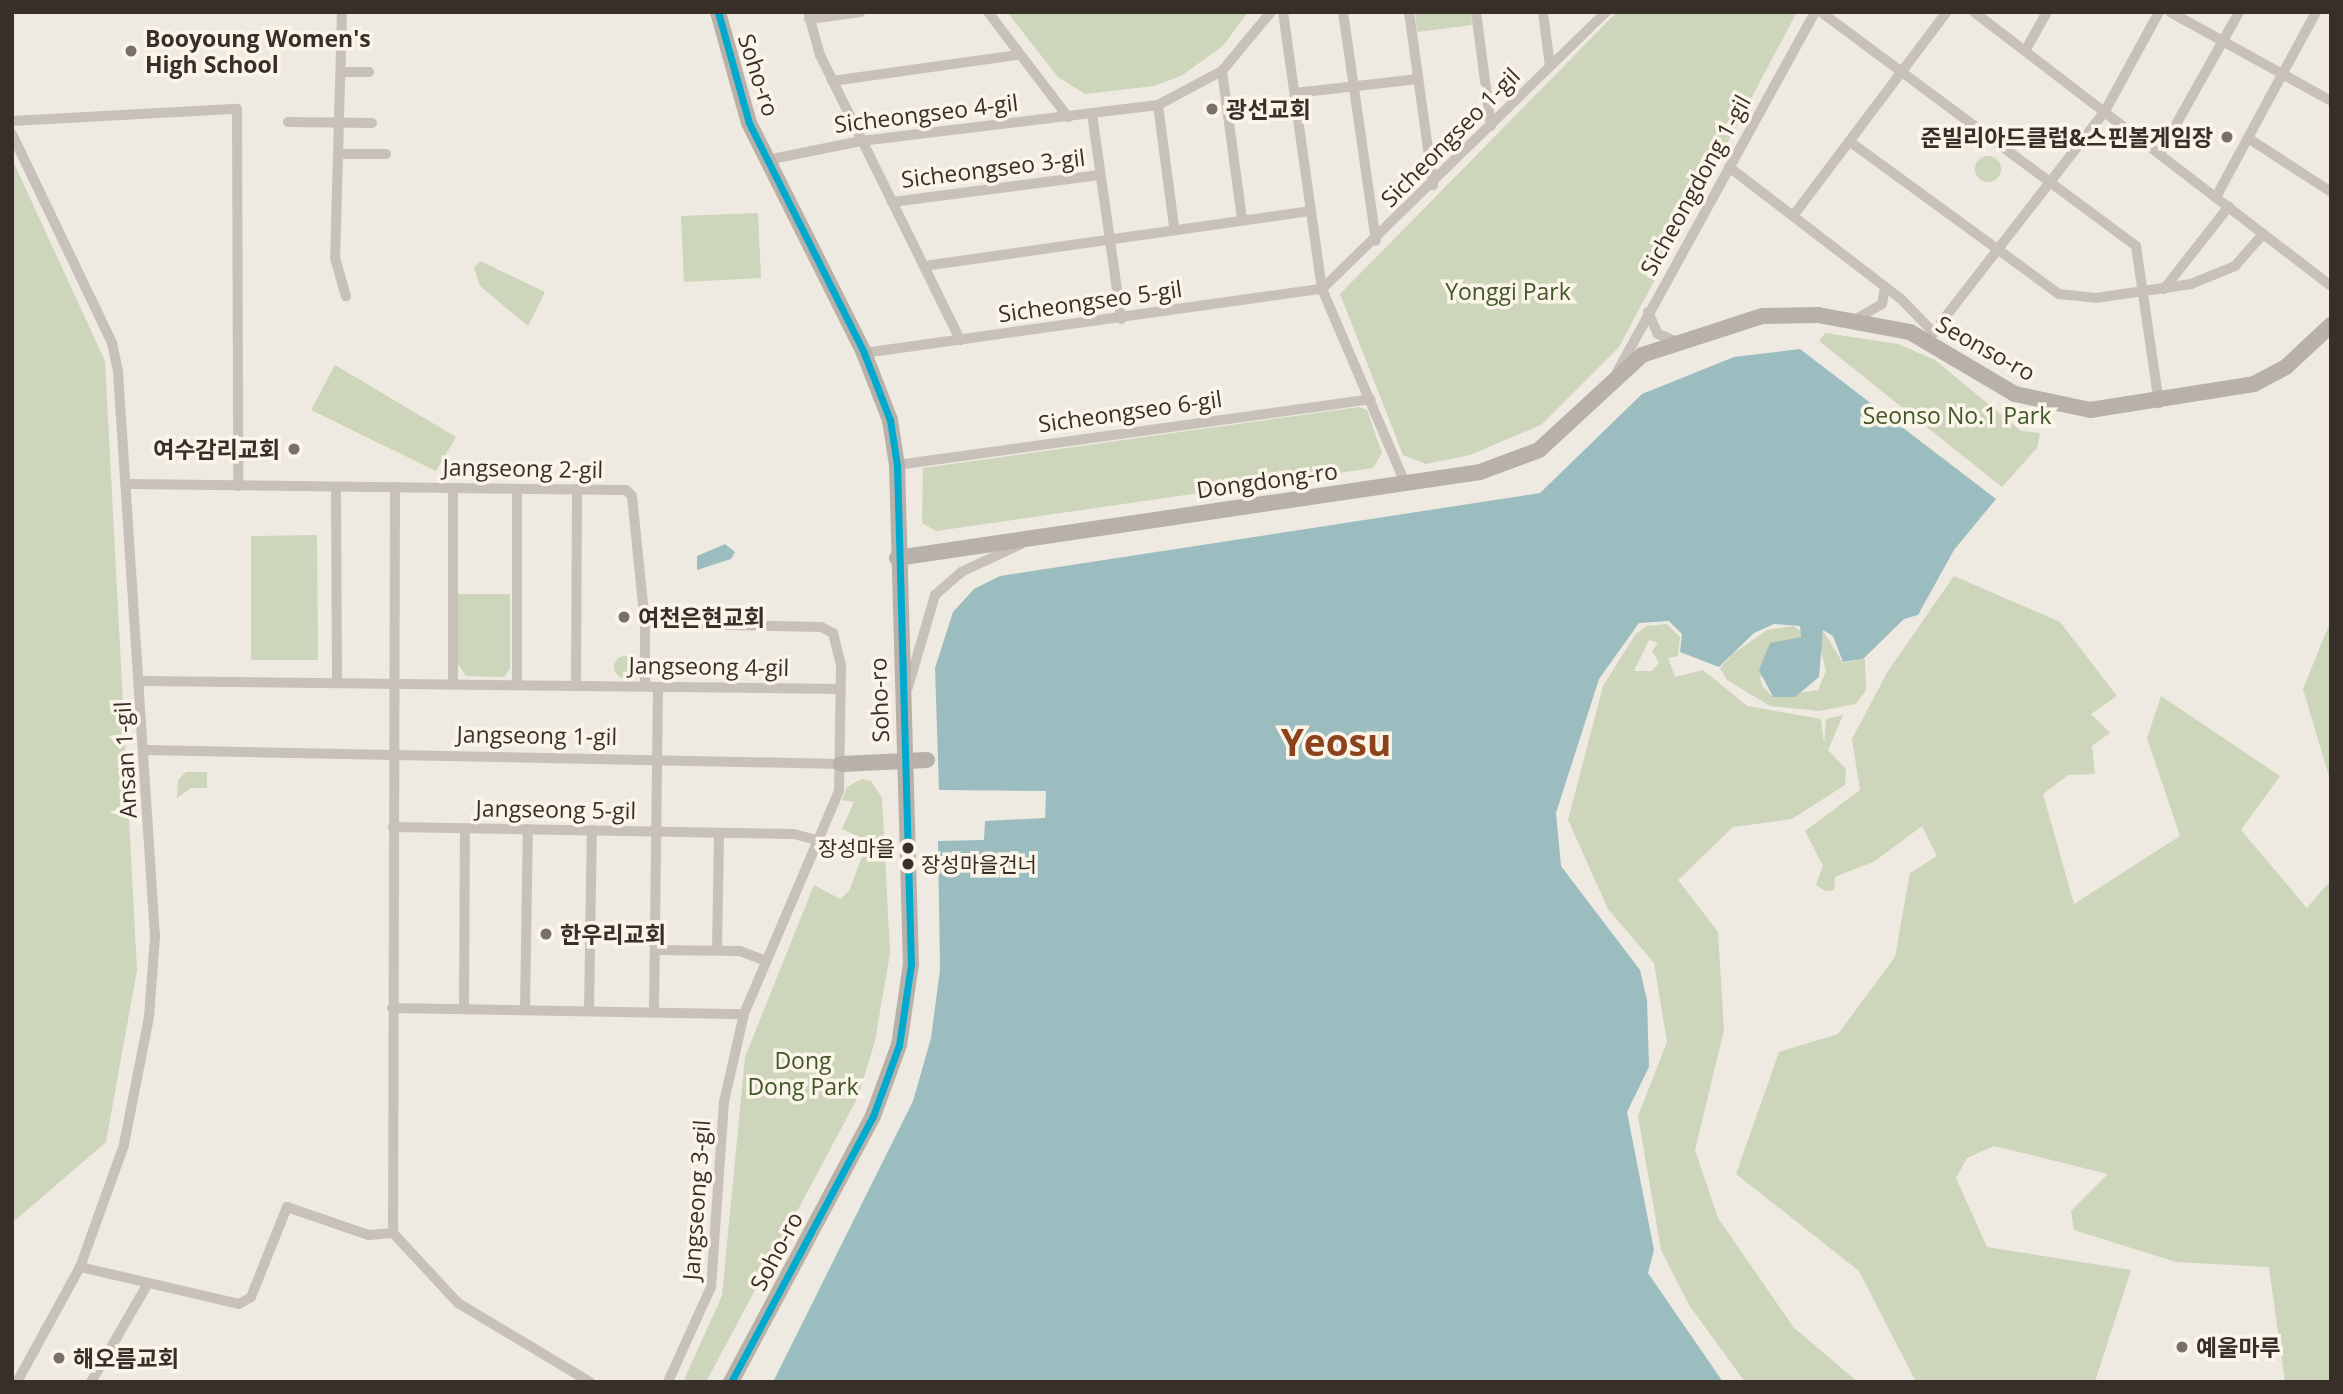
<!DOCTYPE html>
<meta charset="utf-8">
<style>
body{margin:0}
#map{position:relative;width:2343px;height:1394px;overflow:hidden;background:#eeeae1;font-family:"Open Sans","Noto Sans KR",sans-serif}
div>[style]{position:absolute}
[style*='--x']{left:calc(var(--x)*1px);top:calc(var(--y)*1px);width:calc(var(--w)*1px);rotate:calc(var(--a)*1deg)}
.green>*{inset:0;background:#cdd5ba}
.round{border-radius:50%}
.water>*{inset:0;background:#9cbdc0}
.street>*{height:10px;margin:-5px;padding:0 5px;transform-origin:5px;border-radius:5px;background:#c7c1ba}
.secondary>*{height:16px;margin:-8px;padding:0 8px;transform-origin:8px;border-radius:8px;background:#b8b1aa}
.bus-1>*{height:7px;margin:-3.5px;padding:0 3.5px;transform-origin:3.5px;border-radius:3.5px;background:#00a9ce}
.dots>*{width:19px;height:19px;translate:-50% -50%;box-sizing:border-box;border:4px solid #fbf4e8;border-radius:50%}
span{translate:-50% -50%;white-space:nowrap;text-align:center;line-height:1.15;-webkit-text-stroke:7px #fbf4e8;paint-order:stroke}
.bus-label{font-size:21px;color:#382f28}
.right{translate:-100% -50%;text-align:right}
.left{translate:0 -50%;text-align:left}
.poi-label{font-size:23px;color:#382f28;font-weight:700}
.street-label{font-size:23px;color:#382f28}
.park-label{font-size:23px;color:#43582a}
.town-label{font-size:37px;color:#8c421c;font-weight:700}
.frame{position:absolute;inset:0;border:14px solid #382f28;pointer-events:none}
</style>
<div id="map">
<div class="green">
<i style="clip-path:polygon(1007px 12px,1248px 12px,1223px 46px,1181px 76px,1154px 86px,1085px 94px,1058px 77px)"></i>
<i style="clip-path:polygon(1415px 12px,1471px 12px,1472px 25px,1417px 32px)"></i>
<i style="clip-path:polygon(1617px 12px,1797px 12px,1619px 347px,1541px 425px,1470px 455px,1426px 464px,1403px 455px,1340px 294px)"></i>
<i class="round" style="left:1975px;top:156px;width:26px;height:26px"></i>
<i style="clip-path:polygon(12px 159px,105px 361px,137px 970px,106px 1142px,12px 1223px)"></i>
<i style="clip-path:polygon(758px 213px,761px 278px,684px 282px,681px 216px)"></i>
<i style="clip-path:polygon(480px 261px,545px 292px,528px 326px,480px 286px,474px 268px)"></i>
<i style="clip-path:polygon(1825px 333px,1898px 344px,1935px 360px,2021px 431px,2040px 433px,2037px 448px,2002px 487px,1819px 341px)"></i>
<i style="clip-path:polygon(335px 365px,456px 437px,436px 471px,311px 410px)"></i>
<i style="clip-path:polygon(1359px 407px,1367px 410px,1382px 453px,1373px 468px,936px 531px,922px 523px,923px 468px)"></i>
<i style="clip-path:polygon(317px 535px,318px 660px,251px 660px,251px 536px)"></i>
<i style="clip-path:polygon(1954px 576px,2060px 622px,2117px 696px,2091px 714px,2110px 733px,2092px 746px,2095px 774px,2068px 775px,2043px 794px,2074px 904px,2180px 836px,2147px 738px,2161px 696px,2280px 776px,2241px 830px,2307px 908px,2331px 880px,2331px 1382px,2285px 1382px,2269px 1267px,2176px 1262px,2074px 1230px,2071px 1211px,2108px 1174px,1994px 1146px,1967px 1158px,1956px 1178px,1987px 1247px,2131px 1270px,2095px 1382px,1916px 1382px,1859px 1271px,1736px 1174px,1779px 1052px,1838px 1034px,1895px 957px,1910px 873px,1937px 856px,1922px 826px,1875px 861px,1835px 877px,1834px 890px,1825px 891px,1816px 885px,1823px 866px,1805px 831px,1860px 790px,1852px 739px,1888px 671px)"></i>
<i style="clip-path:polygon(458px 594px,510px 594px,510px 669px,504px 677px,466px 676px,458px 664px)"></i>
<i style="clip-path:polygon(2331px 620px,2331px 783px,2303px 689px)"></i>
<i style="clip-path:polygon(evenodd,1667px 624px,1680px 637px,1678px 656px,1668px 658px,1675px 677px,1703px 670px,1747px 706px,1821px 719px,1824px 744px,1826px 719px,1843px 715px,1828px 750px,1846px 769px,1845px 785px,1792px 819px,1733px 827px,1678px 880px,1718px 932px,1724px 1030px,1695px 1150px,1718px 1218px,1794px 1328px,1858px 1382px,1745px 1382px,1689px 1305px,1661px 1250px,1638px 1116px,1667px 1042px,1654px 963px,1608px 909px,1568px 820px,1603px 686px,1635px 635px,1646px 626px,1667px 624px,1649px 640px,1658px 643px,1652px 651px,1659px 663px,1652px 671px,1634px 671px,1649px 640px)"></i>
<i style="clip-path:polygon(1793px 626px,1804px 633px,1760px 678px,1762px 686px,1773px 697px,1818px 690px,1826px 671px,1819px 643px,1824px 632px,1843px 663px,1865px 659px,1866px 690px,1856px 704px,1819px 711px,1770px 706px,1727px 680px,1720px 668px,1734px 653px,1767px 630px)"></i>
<i class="round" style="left:614px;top:656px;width:22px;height:22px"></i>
<i style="clip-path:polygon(186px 772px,207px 772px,207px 788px,191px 788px,177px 798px,178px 780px)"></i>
<i style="clip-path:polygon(862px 779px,871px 781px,882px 798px,890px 953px,875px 1041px,858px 1097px,706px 1382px,683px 1382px,722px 1296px,745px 1057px,814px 885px,840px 899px,849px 891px,868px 841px,842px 829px,854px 802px,842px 800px,847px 787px)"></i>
</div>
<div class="water">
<i style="clip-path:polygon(1800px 349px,1996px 499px,1954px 550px,1918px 615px,1904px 619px,1863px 659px,1843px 662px,1833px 636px,1823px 630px,1819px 677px,1795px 697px,1773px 697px,1759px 670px,1770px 643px,1801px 637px,1800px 626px,1774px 624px,1754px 633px,1719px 667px,1680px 652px,1682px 634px,1669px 621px,1639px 623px,1599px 679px,1556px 813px,1561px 866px,1640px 970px,1647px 1000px,1649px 1067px,1627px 1112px,1654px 1250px,1648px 1273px,1723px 1382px,773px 1382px,913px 1101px,931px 1038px,940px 970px,938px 841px,984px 840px,985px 821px,1045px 818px,1046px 791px,939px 790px,935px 668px,953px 612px,974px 589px,1000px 576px,1540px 493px,1642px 394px,1734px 357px)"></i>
<i style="clip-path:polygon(725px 544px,735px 552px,731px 559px,697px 570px,697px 556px)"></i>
</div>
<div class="street">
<i style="--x:342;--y:12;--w:246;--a:91.6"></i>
<i style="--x:335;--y:258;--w:40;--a:74"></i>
<i style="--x:808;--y:12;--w:45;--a:74.4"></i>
<i style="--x:820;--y:55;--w:318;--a:63.8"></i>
<i style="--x:988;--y:12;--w:132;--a:52.7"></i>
<i style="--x:1283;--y:12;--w:280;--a:82"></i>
<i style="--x:1322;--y:289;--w:211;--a:66.8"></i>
<i style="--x:1343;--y:12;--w:231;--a:81.8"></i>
<i style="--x:1409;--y:12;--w:175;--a:82.1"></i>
<i style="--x:1476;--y:12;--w:115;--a:82.5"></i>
<i style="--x:1543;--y:12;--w:55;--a:82.7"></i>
<i style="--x:1821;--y:12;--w:392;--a:36.6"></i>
<i style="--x:2136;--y:246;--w:159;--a:81.7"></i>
<i style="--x:1974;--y:12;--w:450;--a:37.5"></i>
<i style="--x:2170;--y:12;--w:184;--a:28.9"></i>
<i style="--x:809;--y:19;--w:52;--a:-7.7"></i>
<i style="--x:2025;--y:51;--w:45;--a:-60.6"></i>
<i style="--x:1222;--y:71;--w:148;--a:82.3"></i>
<i style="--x:341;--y:72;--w:28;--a:0"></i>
<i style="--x:832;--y:81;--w:186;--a:-8"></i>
<i style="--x:1295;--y:93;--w:124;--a:-6.5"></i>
<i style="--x:1158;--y:105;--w:122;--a:82.5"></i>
<i style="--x:1092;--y:114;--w:207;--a:81.9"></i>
<i style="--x:12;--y:121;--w:225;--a:-3.1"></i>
<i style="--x:237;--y:109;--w:377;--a:89.8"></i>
<i style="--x:288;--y:122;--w:84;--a:0.7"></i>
<i style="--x:12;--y:134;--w:232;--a:64.4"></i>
<i style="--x:112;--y:343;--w:30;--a:78"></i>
<i style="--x:118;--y:372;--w:566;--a:86.25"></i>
<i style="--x:155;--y:937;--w:80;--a:94.3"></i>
<i style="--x:149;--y:1017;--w:130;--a:101.1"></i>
<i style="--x:124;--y:1145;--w:130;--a:109.8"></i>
<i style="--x:80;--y:1267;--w:131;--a:118.7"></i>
<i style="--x:2248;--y:138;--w:99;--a:33"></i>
<i style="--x:1849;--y:141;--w:260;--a:36.1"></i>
<i style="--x:2059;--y:294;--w:37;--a:6"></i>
<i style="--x:2096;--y:298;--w:96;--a:-8.4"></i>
<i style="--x:2191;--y:284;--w:48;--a:-22.2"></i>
<i style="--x:2235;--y:266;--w:43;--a:-48.8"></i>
<i style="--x:2160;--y:153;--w:162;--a:-60.7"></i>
<i style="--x:338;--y:154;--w:48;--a:0"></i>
<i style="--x:767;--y:160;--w:96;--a:-11.4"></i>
<i style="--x:861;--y:141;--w:299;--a:-6.9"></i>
<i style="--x:1158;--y:105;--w:72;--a:-28"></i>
<i style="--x:1222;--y:71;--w:77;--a:-50.3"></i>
<i style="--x:1729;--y:167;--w:215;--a:37.5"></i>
<i style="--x:1900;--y:298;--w:49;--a:45.8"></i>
<i style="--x:2216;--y:197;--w:210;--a:-61.6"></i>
<i style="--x:892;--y:202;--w:209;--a:-7.4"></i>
<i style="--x:1793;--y:216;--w:256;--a:-53"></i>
<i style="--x:924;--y:266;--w:391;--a:-8.1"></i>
<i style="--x:1322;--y:289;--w:397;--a:-44.3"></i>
<i style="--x:2164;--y:289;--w:105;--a:-51.9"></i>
<i style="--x:1648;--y:312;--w:24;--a:66"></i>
<i style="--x:1658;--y:334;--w:18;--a:22"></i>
<i style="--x:1856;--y:319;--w:30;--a:-30"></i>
<i style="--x:1882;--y:304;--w:17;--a:-80"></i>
<i style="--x:1936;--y:329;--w:276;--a:-52.2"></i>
<i style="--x:2105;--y:111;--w:113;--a:-61.4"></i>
<i style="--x:864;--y:353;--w:462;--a:-8"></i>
<i style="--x:1616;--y:374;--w:413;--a:-61.2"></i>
<i style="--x:897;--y:465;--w:478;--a:-7.9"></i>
<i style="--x:129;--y:484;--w:497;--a:0.7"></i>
<i style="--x:626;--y:490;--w:8;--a:45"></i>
<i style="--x:632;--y:496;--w:128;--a:84.2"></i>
<i style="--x:645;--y:623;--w:176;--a:1.3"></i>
<i style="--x:821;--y:627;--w:13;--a:27"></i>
<i style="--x:833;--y:633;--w:33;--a:76"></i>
<i style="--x:841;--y:665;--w:126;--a:90.9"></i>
<i style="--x:839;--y:791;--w:242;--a:113.1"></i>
<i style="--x:744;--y:1014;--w:90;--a:102.8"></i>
<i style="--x:724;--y:1102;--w:185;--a:94"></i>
<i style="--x:711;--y:1287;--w:104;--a:114.4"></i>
<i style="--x:336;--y:487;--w:196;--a:89.7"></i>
<i style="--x:395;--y:487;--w:746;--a:90.15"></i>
<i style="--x:393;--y:1233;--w:96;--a:47.1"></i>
<i style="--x:458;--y:1303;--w:154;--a:30.9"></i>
<i style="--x:141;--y:681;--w:700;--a:0.65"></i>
<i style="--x:453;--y:684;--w:196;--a:-90"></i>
<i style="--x:517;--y:685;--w:196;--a:-90"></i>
<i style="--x:576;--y:686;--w:197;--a:-89.7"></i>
<i style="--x:645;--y:686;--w:63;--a:-90"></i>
<i style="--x:908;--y:687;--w:96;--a:-73.6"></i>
<i style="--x:935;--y:595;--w:35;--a:-41"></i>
<i style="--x:961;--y:572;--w:66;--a:-25"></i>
<i style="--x:146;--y:750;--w:695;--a:1.15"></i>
<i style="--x:393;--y:827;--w:401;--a:1"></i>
<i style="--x:794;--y:834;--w:27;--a:15"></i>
<i style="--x:655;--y:950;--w:85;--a:0.7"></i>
<i style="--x:740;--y:951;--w:26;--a:21"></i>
<i style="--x:717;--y:950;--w:117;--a:-89"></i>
<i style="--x:392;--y:1008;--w:352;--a:1"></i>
<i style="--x:464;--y:1009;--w:181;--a:-89.7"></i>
<i style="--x:525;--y:1010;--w:181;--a:-89.1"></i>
<i style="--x:589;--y:1011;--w:181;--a:-89.1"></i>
<i style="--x:654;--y:1012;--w:325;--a:-89.3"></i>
<i style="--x:80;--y:1267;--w:163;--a:13.1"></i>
<i style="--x:239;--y:1304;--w:14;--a:-30"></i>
<i style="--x:251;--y:1297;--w:97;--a:-68.2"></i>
<i style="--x:287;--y:1207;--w:87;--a:18.9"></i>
<i style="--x:369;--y:1235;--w:24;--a:-5"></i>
<i style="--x:91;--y:1382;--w:112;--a:-60"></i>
</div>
<div class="secondary">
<i style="--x:718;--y:12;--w:115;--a:74.4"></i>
<i style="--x:749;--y:123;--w:257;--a:63.4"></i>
<i style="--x:864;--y:353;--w:72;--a:68.8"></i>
<i style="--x:890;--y:420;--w:46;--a:81.2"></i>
<i style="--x:897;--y:465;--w:499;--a:88.4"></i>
<i style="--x:911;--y:964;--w:82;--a:98.4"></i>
<i style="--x:899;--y:1045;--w:76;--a:110.1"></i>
<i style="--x:873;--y:1116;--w:302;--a:118.1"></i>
<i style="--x:897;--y:558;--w:589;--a:-8.39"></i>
<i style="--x:1480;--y:472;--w:63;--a:-20.4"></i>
<i style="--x:1539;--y:450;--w:140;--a:-42.7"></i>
<i style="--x:1642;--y:355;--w:126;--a:-18"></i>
<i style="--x:1762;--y:316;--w:56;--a:-1"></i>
<i style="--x:1818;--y:315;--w:94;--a:10.5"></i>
<i style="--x:1910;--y:332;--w:122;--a:30.6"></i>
<i style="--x:2015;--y:394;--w:77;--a:12"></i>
<i style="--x:2090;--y:410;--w:166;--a:-9"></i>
<i style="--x:2254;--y:384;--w:36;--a:-28"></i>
<i style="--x:2286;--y:367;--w:62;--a:-43"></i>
<i style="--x:841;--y:764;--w:86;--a:-2.7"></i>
</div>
<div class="bus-1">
<i style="--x:718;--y:12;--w:115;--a:74.4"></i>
<i style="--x:749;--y:123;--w:257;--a:63.4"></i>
<i style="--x:864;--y:353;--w:72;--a:68.8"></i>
<i style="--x:890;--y:420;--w:46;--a:81.2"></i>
<i style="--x:897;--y:465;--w:499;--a:88.4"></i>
<i style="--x:911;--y:964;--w:82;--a:98.4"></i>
<i style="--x:899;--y:1045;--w:76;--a:110.1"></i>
<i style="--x:873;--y:1116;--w:302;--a:118.1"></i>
</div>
<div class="dots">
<i style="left:131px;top:51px;background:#787069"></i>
<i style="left:1212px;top:109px;background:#787069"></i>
<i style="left:2227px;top:137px;background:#787069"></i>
<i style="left:294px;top:449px;background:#787069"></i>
<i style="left:624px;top:617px;background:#787069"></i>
<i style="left:908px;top:848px;background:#382f28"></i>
<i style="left:908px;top:864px;background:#382f28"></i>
<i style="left:546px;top:934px;background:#787069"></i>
<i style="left:2182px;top:1347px;background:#787069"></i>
<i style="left:59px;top:1358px;background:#787069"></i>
</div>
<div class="bus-label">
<span class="right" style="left:895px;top:848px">장성마을</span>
<span class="left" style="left:921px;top:864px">장성마을건너</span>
</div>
<div class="poi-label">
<span class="left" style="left:145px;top:51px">Booyoung Women's<br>High School</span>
<span class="left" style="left:1226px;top:109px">광선교회</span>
<span class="right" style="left:2213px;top:137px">준빌리아드클럽&amp;스핀볼게임장</span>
<span class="right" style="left:280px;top:449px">여수감리교회</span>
<span class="left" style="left:638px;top:617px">여천은현교회</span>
<span class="left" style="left:560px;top:934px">한우리교회</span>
<span class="left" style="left:2196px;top:1347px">예울마루</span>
<span class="left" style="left:73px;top:1358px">해오름교회</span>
</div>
<div class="street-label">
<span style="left:759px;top:75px;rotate:72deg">Soho-ro</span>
<span style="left:926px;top:113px;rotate:-7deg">Sicheongseo 4-gil</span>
<span style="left:1450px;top:137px;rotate:-45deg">Sicheongseo 1-gil</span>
<span style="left:993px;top:168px;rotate:-7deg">Sicheongseo 3-gil</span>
<span style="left:1695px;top:185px;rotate:-61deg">Sicheongdong 1-gil</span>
<span style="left:1090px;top:301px;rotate:-8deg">Sicheongseo 5-gil</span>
<span style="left:1986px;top:348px;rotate:29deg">Seonso-ro</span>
<span style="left:1130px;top:411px;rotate:-8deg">Sicheongseo 6-gil</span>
<span style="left:523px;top:468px;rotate:1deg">Jangseong 2-gil</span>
<span style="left:1267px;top:480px;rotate:-8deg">Dongdong-ro</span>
<span style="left:709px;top:666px;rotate:1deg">Jangseong 4-gil</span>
<span style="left:879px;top:700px;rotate:-92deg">Soho-ro</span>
<span style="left:537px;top:735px;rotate:1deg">Jangseong 1-gil</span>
<span style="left:125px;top:760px;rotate:-93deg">Ansan 1-gil</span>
<span style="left:556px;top:809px;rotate:1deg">Jangseong 5-gil</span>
<span style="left:696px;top:1200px;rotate:-86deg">Jangseong 3-gil</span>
<span style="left:776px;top:1251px;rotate:-62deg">Soho-ro</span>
</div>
<div class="park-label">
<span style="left:1508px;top:291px">Yonggi Park</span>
<span style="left:1957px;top:415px">Seonso No.1 Park</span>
<span style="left:803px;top:1073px">Dong<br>Dong Park</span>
</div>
<div class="town-label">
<span style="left:1336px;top:742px">Yeosu</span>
</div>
<div class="frame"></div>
</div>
